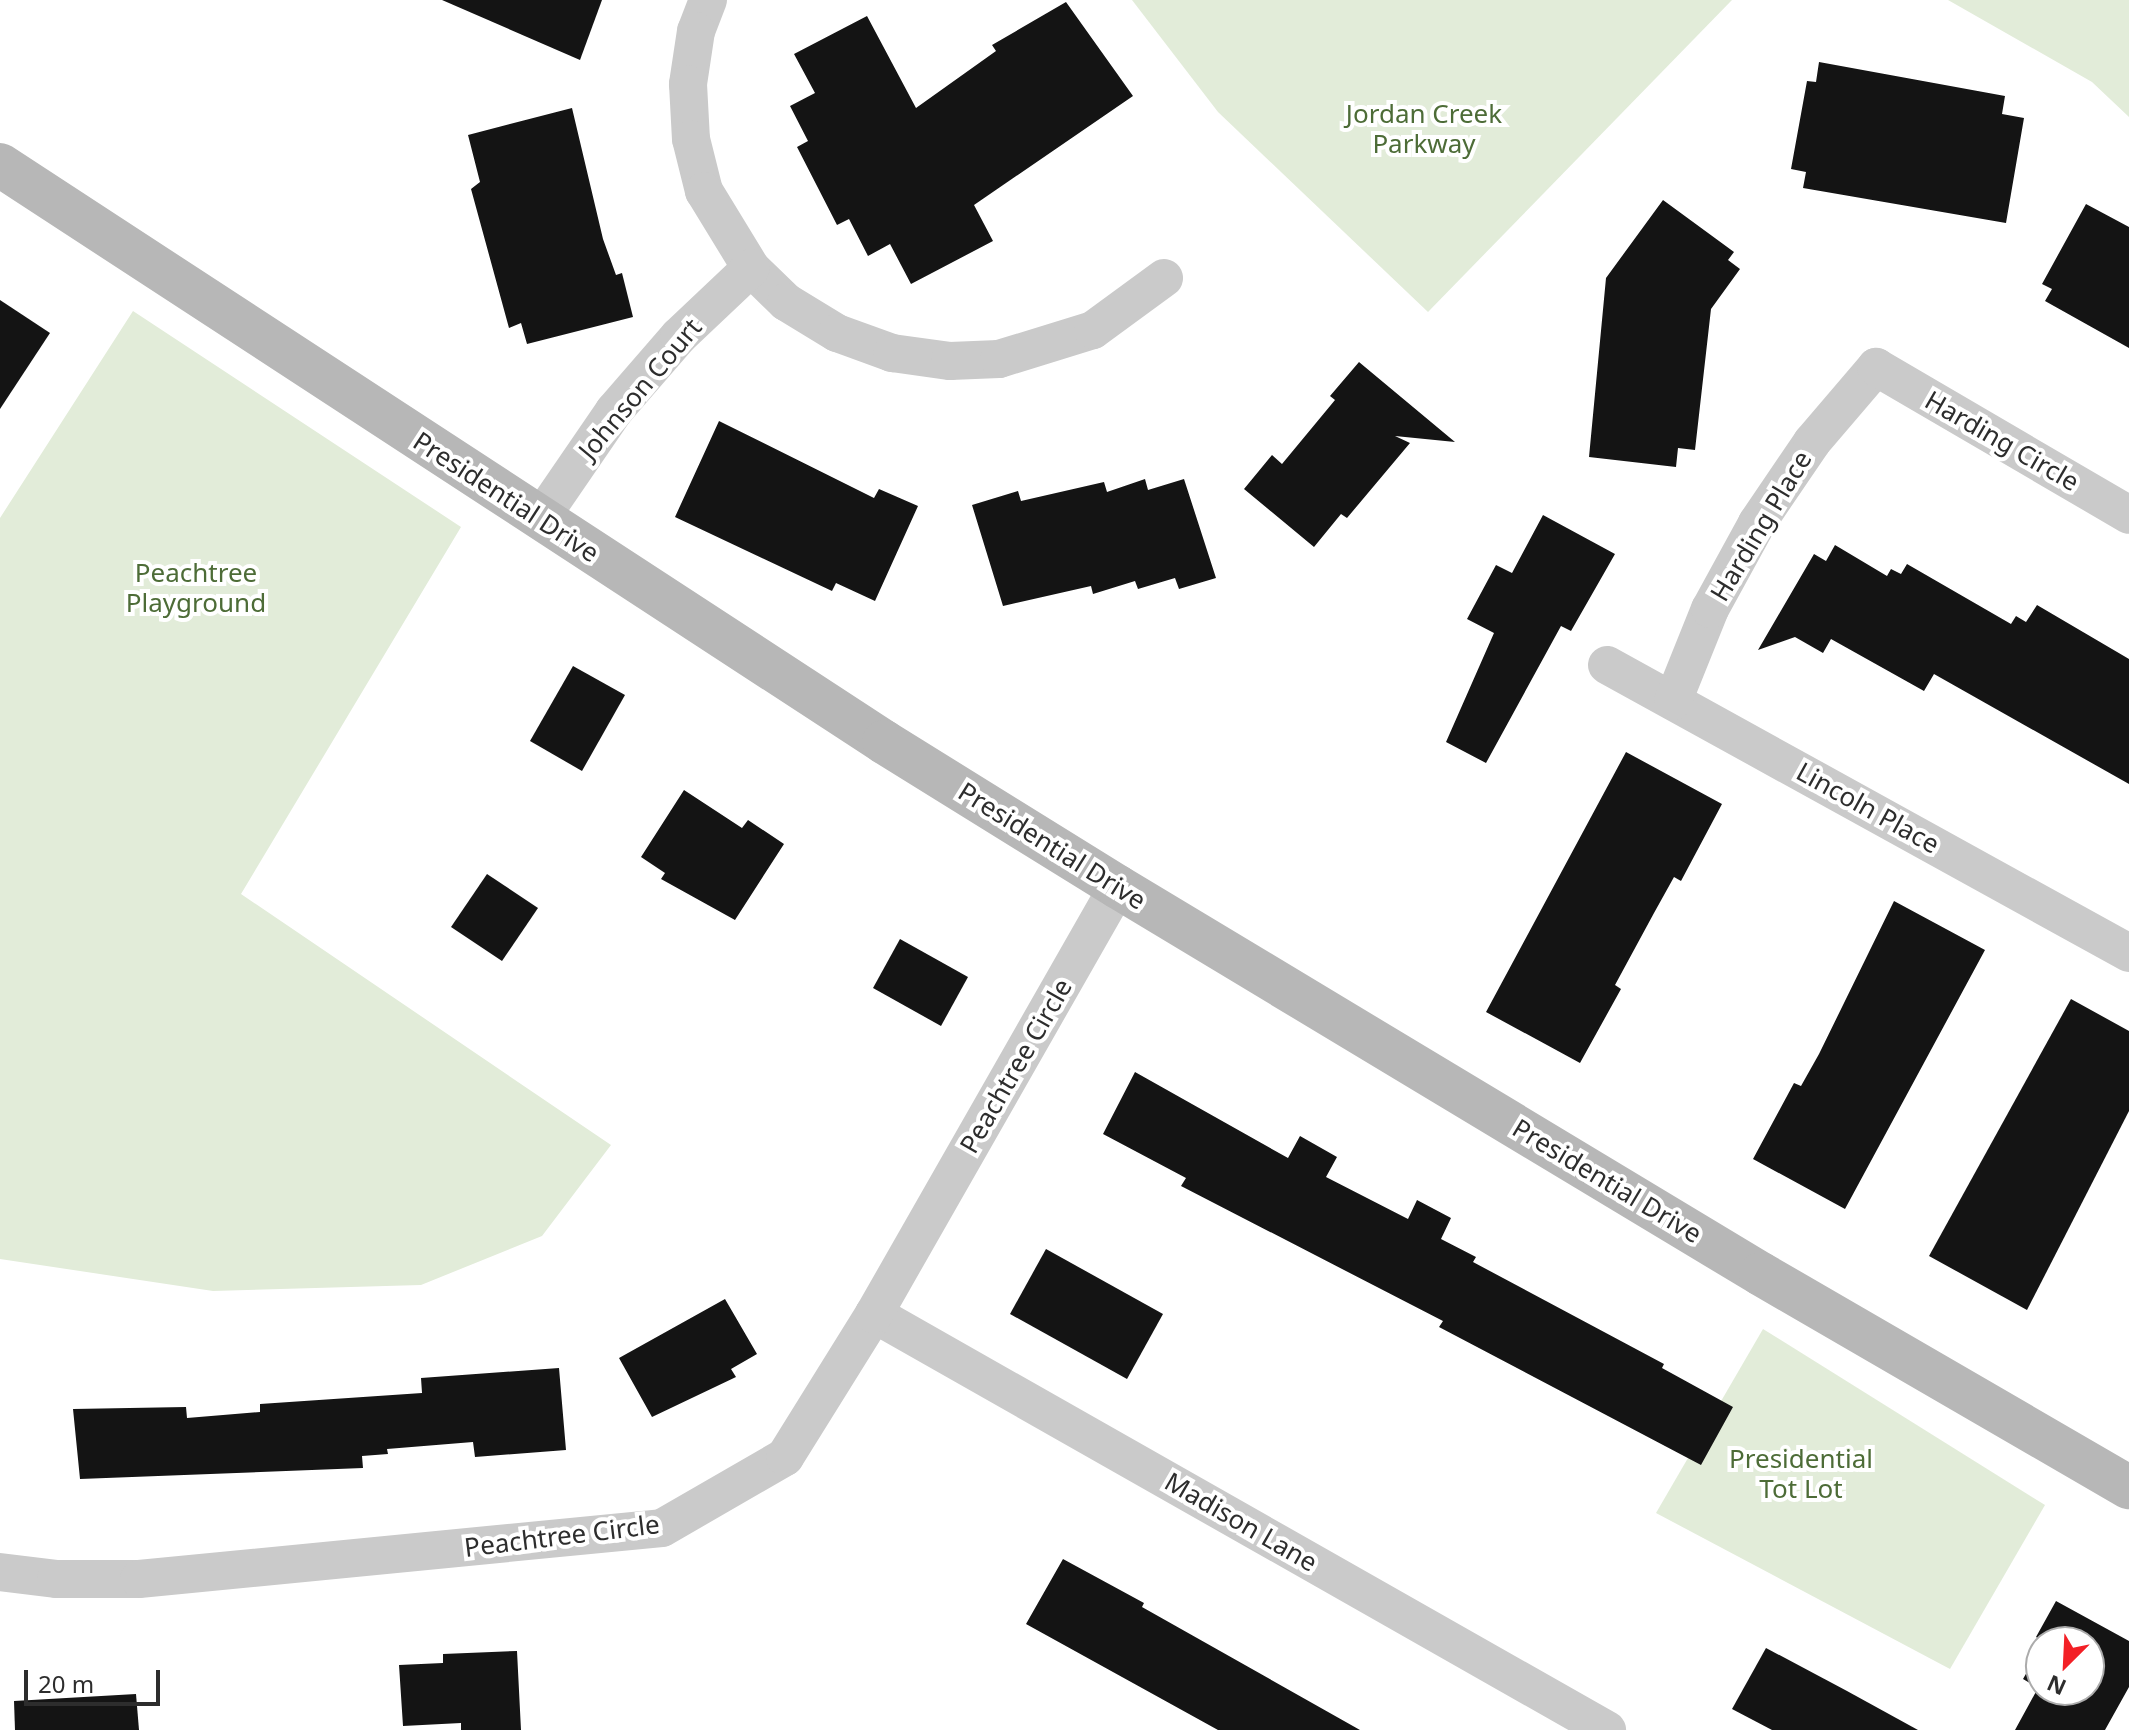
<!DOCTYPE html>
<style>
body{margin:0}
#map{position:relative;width:2129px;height:1730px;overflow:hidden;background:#fff;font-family:"Noto Sans",sans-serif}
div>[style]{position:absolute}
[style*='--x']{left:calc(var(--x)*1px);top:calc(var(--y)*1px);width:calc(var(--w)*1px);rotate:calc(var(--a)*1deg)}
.green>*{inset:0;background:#e2ecd9}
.building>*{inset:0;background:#141414}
.street>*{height:38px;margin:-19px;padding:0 19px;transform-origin:19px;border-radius:19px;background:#cacaca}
.secondary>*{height:44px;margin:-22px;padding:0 22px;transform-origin:22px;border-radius:22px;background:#b7b7b7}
span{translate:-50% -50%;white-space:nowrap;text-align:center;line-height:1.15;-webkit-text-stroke:8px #fff;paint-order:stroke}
.park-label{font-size:26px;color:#4d6c37}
.street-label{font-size:26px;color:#2d2d2d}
.north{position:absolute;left:2025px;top:1626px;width:80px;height:80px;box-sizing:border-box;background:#fff;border:2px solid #ababab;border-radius:50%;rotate:204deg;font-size:22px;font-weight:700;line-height:32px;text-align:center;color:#2d2d2d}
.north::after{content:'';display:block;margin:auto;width:28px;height:36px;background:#f32026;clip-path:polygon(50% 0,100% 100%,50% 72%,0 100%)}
.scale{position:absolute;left:24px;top:1670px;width:136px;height:36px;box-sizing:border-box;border:4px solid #2d2d2d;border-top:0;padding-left:10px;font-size:24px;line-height:28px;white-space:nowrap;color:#2d2d2d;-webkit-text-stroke:6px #fff;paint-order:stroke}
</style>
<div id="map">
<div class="green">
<i style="clip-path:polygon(1132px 0,1732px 0,1428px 312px,1218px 112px)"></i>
<i style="clip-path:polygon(1948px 0,2129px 0,2129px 117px,2092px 82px)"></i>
<i style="clip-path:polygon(133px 311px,461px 527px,241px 894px,611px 1145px,542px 1236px,421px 1285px,213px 1291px,0 1259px,0 518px)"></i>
<i style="clip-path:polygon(1763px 1329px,2045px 1505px,1950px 1669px,1656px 1513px)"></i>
</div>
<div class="building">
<i style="clip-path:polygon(442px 0,602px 0,580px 60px)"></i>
<i style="clip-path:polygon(1066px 2px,1133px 96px,974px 205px,993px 241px,911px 284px,890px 244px,868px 256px,849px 219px,837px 225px,797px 147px,808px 141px,790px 106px,815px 93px,794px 54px,867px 16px,916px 108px,996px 51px,992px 45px)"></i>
<i style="clip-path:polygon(1819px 62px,2005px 96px,2002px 114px,2024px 118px,2006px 223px,1803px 188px,1806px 172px,1791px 169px,1807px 81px,1816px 82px)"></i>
<i style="clip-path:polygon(572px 108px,603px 239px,616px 275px,622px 273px,633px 317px,527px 344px,521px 323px,509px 328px,471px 189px,480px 182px,468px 135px)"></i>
<i style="clip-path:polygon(1663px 200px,1734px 252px,1728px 260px,1740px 269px,1711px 309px,1695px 450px,1678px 448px,1676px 467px,1589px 457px,1606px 278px)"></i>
<i style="clip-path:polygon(2086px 204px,2129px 227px,2129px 348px,2045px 301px,2052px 289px,2042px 284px)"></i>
<i style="clip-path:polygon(0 300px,50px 333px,0 409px)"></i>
<i style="clip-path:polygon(1359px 362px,1455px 442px,1395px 436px,1410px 443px,1347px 518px,1341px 514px,1314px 547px,1244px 489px,1272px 455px,1282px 464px,1335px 400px,1330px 396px)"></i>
<i style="clip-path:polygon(719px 421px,874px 498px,879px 489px,918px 506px,875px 601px,836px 583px,832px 591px,675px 517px)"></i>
<i style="clip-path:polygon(1145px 479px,1148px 490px,1184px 479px,1216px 578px,1179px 589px,1175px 578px,1138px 589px,1135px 581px,1093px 594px,1091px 586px,1003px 606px,972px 505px,1018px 491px,1021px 501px,1104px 482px,1107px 492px)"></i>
<i style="clip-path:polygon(1543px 515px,1615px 554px,1571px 631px,1561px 626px,1486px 763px,1446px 742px,1494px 633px,1467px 619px,1496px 565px,1512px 573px)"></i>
<i style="clip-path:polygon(1835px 545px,1887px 576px,1891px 569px,1901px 574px,1907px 564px,2011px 624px,2016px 616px,2026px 622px,2037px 605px,2129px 659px,2129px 784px,1934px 674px,1924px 691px,1831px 639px,1823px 653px,1795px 637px,1758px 650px,1814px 554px,1826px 561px)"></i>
<i style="clip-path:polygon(573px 666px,625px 695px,582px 771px,530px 741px)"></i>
<i style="clip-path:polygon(1626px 752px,1722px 804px,1681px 881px,1674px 877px,1654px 913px,1615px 985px,1621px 989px,1580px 1063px,1486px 1012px)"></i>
<i style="clip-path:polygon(684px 790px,742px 828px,748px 820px,784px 844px,735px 920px,661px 879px,665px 873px,641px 857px)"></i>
<i style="clip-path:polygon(487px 874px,538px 908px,502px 961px,451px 927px)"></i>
<i style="clip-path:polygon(1894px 901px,1985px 950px,1845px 1209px,1753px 1159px,1794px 1083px,1801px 1086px,1819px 1054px)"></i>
<i style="clip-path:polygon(900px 939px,968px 977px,941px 1026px,873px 988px)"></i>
<i style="clip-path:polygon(2071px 999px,2129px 1031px,2129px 1111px,2027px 1310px,1929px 1256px)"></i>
<i style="clip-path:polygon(1135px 1072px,1288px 1158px,1300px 1136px,1337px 1157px,1326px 1177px,1408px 1219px,1417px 1200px,1451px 1218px,1441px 1239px,1476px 1257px,1473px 1262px,1664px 1364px,1662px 1368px,1733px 1407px,1701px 1465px,1439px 1327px,1443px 1321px,1181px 1186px,1186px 1178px,1103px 1134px)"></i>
<i style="clip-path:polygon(1046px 1249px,1163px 1314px,1127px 1379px,1010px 1314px)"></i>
<i style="clip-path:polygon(725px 1299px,757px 1354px,731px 1369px,736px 1377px,652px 1417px,619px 1358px)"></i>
<i style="clip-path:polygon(559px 1368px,566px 1450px,475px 1457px,473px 1442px,387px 1449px,388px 1454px,362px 1456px,363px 1468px,80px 1479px,73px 1409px,186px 1407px,187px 1418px,260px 1412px,260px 1404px,422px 1393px,421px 1378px)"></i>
<i style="clip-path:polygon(1063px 1559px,1144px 1603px,1142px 1607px,1360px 1730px,1218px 1730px,1026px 1624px)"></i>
<i style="clip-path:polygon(2056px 1601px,2129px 1641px,2129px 1687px,2105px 1730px,2015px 1730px,2038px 1688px,2023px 1679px,2041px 1647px,2041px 1690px,2089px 1690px,2089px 1642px,2044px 1642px,2036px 1637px)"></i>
<i style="clip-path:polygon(1766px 1648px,1847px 1691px,1918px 1730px,1772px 1730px,1732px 1709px)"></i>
<i style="clip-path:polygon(517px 1651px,521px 1730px,461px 1730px,461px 1723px,403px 1726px,399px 1665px,443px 1663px,443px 1654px)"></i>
<i style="clip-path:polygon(136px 1694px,139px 1730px,15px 1730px,14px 1701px)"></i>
</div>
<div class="street">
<i style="--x:708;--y:0;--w:33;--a:111"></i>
<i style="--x:696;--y:31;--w:54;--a:98.6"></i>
<i style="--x:688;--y:84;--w:55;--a:86.9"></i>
<i style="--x:691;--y:139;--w:54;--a:76"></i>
<i style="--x:704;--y:191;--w:90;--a:58.6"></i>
<i style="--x:751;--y:268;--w:49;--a:44.2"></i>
<i style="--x:786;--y:302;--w:60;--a:31.3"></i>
<i style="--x:837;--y:333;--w:59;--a:20"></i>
<i style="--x:892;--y:353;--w:59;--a:7.9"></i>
<i style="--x:950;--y:361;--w:49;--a:-2.3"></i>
<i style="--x:999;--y:359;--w:98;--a:-17.1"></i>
<i style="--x:1093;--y:330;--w:88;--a:-36.2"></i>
<i style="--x:540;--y:519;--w:131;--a:-55.6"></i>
<i style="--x:614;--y:411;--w:99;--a:-49.1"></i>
<i style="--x:679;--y:336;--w:99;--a:-43.4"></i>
<i style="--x:1607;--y:665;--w:596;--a:28.89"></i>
<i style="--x:1673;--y:701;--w:99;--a:-68.1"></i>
<i style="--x:1710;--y:609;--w:98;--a:-61.3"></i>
<i style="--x:1757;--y:523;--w:98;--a:-55.8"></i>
<i style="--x:1812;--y:442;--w:99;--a:-49.5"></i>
<i style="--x:1876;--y:367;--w:293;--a:30.3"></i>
<i style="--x:874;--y:1314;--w:843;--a:29.58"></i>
<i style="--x:0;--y:1572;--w:56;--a:7.1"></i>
<i style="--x:56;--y:1579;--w:83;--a:0"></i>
<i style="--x:139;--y:1579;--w:525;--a:-5.57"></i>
<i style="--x:662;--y:1528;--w:142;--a:-30"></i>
<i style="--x:785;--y:1457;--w:168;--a:-58.1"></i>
<i style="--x:874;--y:1314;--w:492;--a:-60.3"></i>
</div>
<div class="secondary">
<i style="--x:0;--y:165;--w:1056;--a:33.13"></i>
<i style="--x:884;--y:742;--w:275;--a:31.8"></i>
<i style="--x:1118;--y:887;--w:750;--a:31.04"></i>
<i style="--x:1761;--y:1274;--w:425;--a:30.1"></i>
</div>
<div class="park-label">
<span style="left:1424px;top:129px">Jordan Creek<br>Parkway</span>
<span style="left:196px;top:588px">Peachtree<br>Playground</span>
<span style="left:1801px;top:1474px">Presidential<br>Tot Lot</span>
</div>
<div class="street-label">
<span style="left:640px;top:389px;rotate:-50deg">Johnson Court</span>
<span style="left:2002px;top:441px;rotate:30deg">Harding Circle</span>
<span style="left:506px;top:497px;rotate:33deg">Presidential Drive</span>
<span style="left:1761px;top:526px;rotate:-59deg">Harding Place</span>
<span style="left:1868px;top:808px;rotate:29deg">Lincoln Place</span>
<span style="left:1052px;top:846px;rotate:32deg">Presidential Drive</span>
<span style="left:1016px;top:1066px;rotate:-60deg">Peachtree Circle</span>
<span style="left:1607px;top:1181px;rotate:31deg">Presidential Drive</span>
<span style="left:1241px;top:1522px;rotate:30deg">Madison Lane</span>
<span style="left:562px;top:1536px;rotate:-7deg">Peachtree Circle</span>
</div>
<div class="north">N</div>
<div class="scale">20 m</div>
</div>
